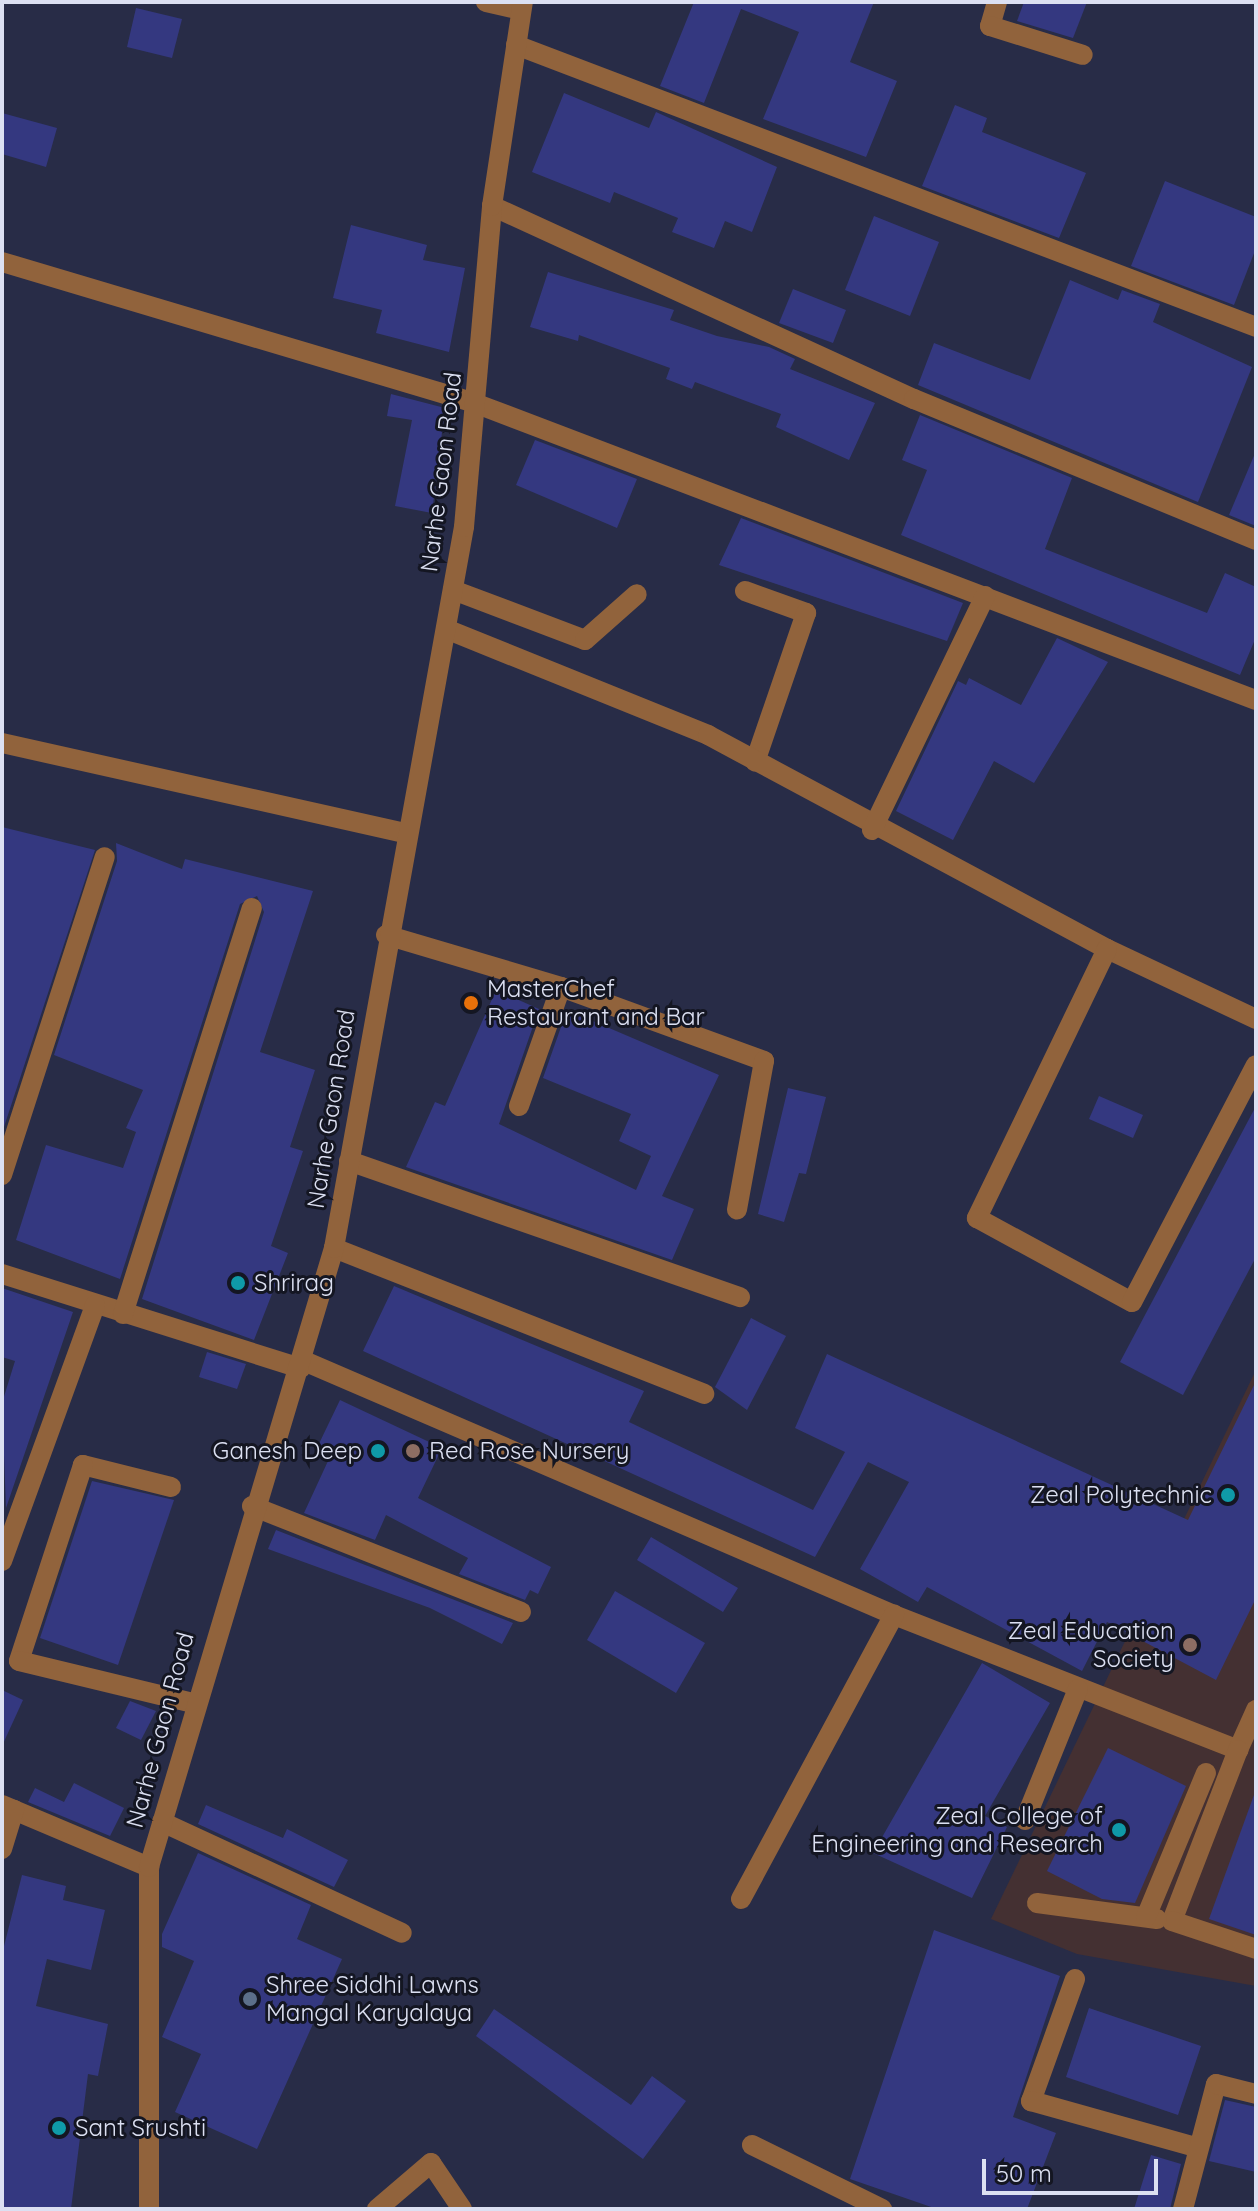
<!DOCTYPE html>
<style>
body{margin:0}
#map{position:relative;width:1258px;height:2211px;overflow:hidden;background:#282c47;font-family:Quicksand,sans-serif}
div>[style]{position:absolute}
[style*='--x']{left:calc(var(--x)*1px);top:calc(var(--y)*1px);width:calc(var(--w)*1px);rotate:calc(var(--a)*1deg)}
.education>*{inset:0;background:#443032}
.building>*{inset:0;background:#343880}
.minor>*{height:20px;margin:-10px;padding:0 10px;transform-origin:10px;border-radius:10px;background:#91633c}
.dots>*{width:22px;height:22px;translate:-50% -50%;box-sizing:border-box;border:4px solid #141622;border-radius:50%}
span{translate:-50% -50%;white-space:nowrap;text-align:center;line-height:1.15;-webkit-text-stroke:6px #141622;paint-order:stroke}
.street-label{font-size:24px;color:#dce0f2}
.poi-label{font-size:24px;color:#dce0f2}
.left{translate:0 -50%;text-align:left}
.right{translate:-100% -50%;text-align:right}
.frame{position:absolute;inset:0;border:4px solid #dce0f2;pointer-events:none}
.scale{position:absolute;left:982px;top:2159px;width:176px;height:36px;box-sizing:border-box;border:4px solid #dce0f2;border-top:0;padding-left:10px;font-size:24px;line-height:28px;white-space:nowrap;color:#dce0f2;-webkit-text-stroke:6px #141622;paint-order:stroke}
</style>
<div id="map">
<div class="education">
<i style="clip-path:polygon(1256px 1370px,1256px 1986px,1077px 1954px,991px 1919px)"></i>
</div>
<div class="building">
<i style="clip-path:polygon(694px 2px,874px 2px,850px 62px,897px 81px,866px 157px,763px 119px,799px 32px,741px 9px,704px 103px,660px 86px)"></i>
<i style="clip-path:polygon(1024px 2px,1087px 2px,1073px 38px,1017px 21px)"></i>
<i style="clip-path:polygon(136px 8px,182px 19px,172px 58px,127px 47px)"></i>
<i style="clip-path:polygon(564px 93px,649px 128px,656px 112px,777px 167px,752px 232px,725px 221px,714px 248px,672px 232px,678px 218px,614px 192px,610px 203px,532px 172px)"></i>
<i style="clip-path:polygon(955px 105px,987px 118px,982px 132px,1086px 173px,1059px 238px,922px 186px)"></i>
<i style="clip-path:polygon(2px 113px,57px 128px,46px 167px,2px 154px)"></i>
<i style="clip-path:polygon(1165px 181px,1256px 217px,1256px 248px,1234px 305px,1131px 266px)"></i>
<i style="clip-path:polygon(874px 216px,939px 242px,910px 316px,845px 290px)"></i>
<i style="clip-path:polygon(351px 225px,427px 245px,423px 260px,465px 268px,449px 352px,376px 333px,382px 310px,333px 298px)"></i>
<i style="clip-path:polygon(548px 272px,674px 310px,670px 320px,717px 336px,769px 347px,795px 359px,790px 369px,875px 403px,849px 460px,776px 427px,781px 414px,695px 382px,692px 389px,666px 379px,670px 368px,579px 335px,578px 341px,530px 327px)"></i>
<i style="clip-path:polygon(1070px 280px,1118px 300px,1122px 290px,1160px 304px,1153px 322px,1252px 367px,1198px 502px,918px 385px,934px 343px,1030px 380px)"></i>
<i style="clip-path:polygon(793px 289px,846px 310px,833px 343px,779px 323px)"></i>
<i style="clip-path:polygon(391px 394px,445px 408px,432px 513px,395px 506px,412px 420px,387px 416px)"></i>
<i style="clip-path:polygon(920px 415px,1072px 478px,1045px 549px,1207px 613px,1225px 573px,1256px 587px,1256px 637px,1240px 675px,901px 535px,927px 470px,902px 460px)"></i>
<i style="clip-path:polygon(535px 440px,637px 479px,617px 528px,516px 485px)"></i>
<i style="clip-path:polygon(1256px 451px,1256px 526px,1229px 515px)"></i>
<i style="clip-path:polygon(741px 518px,963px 603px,947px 641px,719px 565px)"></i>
<i style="clip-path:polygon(1057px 638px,1108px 662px,1034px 783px,994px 761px,953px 840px,896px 811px,958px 681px,966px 685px,969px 678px,1021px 705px)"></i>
<i style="clip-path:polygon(2px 827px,95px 850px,2px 1133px)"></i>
<i style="clip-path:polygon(116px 843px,182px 869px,185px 859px,313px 891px,260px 1052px,315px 1070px,290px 1147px,303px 1151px,271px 1246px,288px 1253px,254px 1340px,142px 1299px,264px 912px,257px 896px,240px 904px,120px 1279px,16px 1240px,46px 1145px,123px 1168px,136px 1132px,126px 1128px,143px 1090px,54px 1055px,117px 861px)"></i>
<i style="clip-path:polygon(496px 990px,539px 1009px,499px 1124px,636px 1190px,651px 1156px,619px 1141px,631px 1114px,543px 1078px,567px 1010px,719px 1075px,662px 1196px,694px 1209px,672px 1260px,406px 1167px,435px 1102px,445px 1106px)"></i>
<i style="clip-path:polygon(788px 1088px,826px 1097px,806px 1174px,799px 1173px,784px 1222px,758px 1214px)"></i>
<i style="clip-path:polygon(1099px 1096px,1143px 1115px,1133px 1138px,1089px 1119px)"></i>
<i style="clip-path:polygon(1256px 1106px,1256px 1257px,1183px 1395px,1120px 1362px)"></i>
<i style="clip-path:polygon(394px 1286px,644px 1391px,629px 1422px,813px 1510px,845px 1452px,795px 1428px,827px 1354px,1188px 1520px,1256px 1381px,1256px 1598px,1216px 1680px,1107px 1622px,1082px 1671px,927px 1587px,918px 1602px,860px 1569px,909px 1482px,868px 1462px,815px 1557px,363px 1351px)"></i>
<i style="clip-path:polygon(2px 1288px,73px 1312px,6px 1508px,2px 1403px,15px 1361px,2px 1357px)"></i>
<i style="clip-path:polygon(751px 1318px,786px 1336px,747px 1410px,715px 1387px)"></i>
<i style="clip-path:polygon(207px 1352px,246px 1364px,237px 1389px,199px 1377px)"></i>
<i style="clip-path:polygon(340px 1400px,442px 1448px,418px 1498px,551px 1567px,538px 1594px,530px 1590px,525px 1600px,459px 1574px,468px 1558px,386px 1515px,375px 1540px,304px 1513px,328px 1461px,314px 1454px)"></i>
<i style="clip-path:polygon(92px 1481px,174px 1500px,118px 1665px,40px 1638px)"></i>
<i style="clip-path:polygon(276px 1530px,513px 1623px,502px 1644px,430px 1608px,268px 1549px)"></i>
<i style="clip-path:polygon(651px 1537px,738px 1588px,723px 1612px,637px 1560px)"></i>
<i style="clip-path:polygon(615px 1591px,705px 1643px,676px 1693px,587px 1640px)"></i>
<i style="clip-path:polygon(982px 1663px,1050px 1703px,985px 1816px,1007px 1827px,972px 1898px,873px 1853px)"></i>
<i style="clip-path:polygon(2px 1690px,23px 1700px,2px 1746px)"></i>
<i style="clip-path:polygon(130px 1701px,156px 1711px,141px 1740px,116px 1728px)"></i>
<i style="clip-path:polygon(1108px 1748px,1186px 1786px,1135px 1903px,1102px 1899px,1047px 1871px)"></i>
<i style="clip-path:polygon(74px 1783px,124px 1808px,110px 1836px,28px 1802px,35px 1788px,64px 1802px)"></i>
<i style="clip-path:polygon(1254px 1795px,1256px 1796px,1256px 1935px,1209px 1919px)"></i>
<i style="clip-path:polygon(206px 1805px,283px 1838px,287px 1829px,348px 1860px,334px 1887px,198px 1824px)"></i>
<i style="clip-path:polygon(198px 1853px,311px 1905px,297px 1939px,342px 1959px,257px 2149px,175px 2112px,201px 2054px,162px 2037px,194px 1961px,162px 1947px,162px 1934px)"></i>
<i style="clip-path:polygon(22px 1875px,66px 1886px,63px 1900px,105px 1910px,91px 1970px,47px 1959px,36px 2006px,108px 2024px,98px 2076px,88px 2074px,71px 2209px,2px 2209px,2px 1954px)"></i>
<i style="clip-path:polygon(934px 1930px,1060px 1976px,1013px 2117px,1056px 2133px,1027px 2209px,937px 2209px,850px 2179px)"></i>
<i style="clip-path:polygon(1089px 2008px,1201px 2046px,1178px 2115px,1066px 2077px)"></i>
<i style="clip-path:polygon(494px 2009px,631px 2105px,652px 2076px,686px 2101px,643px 2159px,476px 2036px)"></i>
<i style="clip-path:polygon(1225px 2100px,1256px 2107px,1256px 2172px,1209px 2161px)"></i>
<i style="clip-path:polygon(1151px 2155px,1181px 2164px,1170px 2209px,1134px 2209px)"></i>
</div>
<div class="minor">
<i style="--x:486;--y:2;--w:36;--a:13"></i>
<i style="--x:997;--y:2;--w:25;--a:106"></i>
<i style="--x:990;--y:26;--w:97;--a:17.3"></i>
<i style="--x:516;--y:45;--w:792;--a:20.86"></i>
<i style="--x:492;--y:206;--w:464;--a:24.6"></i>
<i style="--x:914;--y:399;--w:370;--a:22.4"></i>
<i style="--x:2;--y:262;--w:496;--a:16.6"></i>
<i style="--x:477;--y:404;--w:833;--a:20.81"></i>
<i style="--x:453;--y:590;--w:141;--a:20.7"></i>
<i style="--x:585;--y:640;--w:69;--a:-41.5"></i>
<i style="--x:745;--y:591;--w:65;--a:19.8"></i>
<i style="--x:806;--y:613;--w:157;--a:108.9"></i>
<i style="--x:446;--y:629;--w:283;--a:22"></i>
<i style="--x:708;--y:735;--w:453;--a:28.2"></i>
<i style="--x:2;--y:743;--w:412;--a:12.6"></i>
<i style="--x:872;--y:830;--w:260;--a:-64.2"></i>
<i style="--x:386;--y:935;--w:183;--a:16.5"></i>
<i style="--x:561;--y:987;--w:216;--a:20"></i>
<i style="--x:764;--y:1061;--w:151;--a:100.3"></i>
<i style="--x:1256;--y:1019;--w:165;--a:-154.8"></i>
<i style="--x:1107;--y:949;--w:299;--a:115.8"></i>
<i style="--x:977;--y:1218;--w:176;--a:28.5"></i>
<i style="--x:1132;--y:1302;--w:267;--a:-62.4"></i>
<i style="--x:519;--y:1106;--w:126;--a:-70.6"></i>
<i style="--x:349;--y:1161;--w:414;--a:19.2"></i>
<i style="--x:2;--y:1175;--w:334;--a:-72.1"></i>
<i style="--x:334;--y:1248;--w:398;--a:21.5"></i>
<i style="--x:2;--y:1274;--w:313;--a:17.5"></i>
<i style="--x:123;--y:1314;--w:426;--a:-72.4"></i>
<i style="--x:304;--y:1361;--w:642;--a:23.29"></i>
<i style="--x:894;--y:1615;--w:370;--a:21.4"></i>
<i style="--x:1238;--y:1750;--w:44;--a:-65.8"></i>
<i style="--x:171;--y:1487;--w:91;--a:-166"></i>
<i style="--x:83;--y:1465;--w:206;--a:108.1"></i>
<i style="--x:19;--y:1661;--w:179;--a:13.6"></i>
<i style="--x:252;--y:1506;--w:289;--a:21.5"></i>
<i style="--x:2;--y:1561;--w:272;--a:-70"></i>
<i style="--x:1238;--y:1750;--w:183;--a:111.1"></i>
<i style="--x:1172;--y:1921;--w:89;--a:18.4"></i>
<i style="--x:2;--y:1805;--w:160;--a:22.9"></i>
<i style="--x:1025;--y:1820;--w:141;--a:-68"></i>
<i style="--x:162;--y:1822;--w:264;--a:24.8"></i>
<i style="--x:2;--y:1849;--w:41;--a:-72.9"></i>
<i style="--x:741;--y:1899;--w:323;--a:-61.7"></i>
<i style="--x:1037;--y:1903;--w:121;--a:7.6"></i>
<i style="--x:1146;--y:1917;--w:156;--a:-67.4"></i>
<i style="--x:1075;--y:1979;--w:130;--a:109.8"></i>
<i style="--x:1031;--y:2101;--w:174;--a:15.6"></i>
<i style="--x:752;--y:2145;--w:145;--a:26.2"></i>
<i style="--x:149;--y:2209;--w:342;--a:-90"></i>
<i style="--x:149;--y:1867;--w:646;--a:-73.36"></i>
<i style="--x:334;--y:1248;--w:733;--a:-79.78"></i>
<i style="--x:464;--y:527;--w:322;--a:-85"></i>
<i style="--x:492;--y:206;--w:206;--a:-81.4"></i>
<i style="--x:377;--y:2209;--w:71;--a:-40.4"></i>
<i style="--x:431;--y:2163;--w:55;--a:56"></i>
<i style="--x:1183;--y:2209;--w:129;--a:-75.2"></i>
<i style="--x:1216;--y:2084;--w:41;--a:14"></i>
</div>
<div class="dots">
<i style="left:471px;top:1003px;background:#e8710a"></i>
<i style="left:238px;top:1283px;background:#0f9aa8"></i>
<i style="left:378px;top:1451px;background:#0f9aa8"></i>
<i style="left:413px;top:1451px;background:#8d6e63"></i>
<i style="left:1228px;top:1495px;background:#0f9aa8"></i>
<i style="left:1190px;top:1645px;background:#8d6e63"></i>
<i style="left:1119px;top:1830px;background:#0f9aa8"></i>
<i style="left:250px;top:1999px;background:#5c6f8a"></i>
<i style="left:59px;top:2128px;background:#0f9aa8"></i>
</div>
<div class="street-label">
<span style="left:441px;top:472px;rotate:-83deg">Narhe Gaon Road</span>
<span style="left:331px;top:1109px;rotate:-81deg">Narhe Gaon Road</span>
<span style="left:160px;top:1730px;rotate:-75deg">Narhe Gaon Road</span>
</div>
<div class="poi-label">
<span class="left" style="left:487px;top:1003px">MasterChef<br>Restaurant and Bar</span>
<span class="left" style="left:254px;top:1283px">Shrirag</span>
<span class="right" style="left:362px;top:1451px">Ganesh Deep</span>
<span class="left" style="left:429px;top:1451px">Red Rose Nursery</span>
<span class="right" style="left:1212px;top:1495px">Zeal Polytechnic</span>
<span class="right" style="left:1174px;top:1645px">Zeal Education<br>Society</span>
<span class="right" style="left:1103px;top:1830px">Zeal College of<br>Engineering and Research</span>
<span class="left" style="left:266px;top:1999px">Shree Siddhi Lawns<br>Mangal Karyalaya</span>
<span class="left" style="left:75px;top:2128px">Sant Srushti</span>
</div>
<div class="frame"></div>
<div class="scale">50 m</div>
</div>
